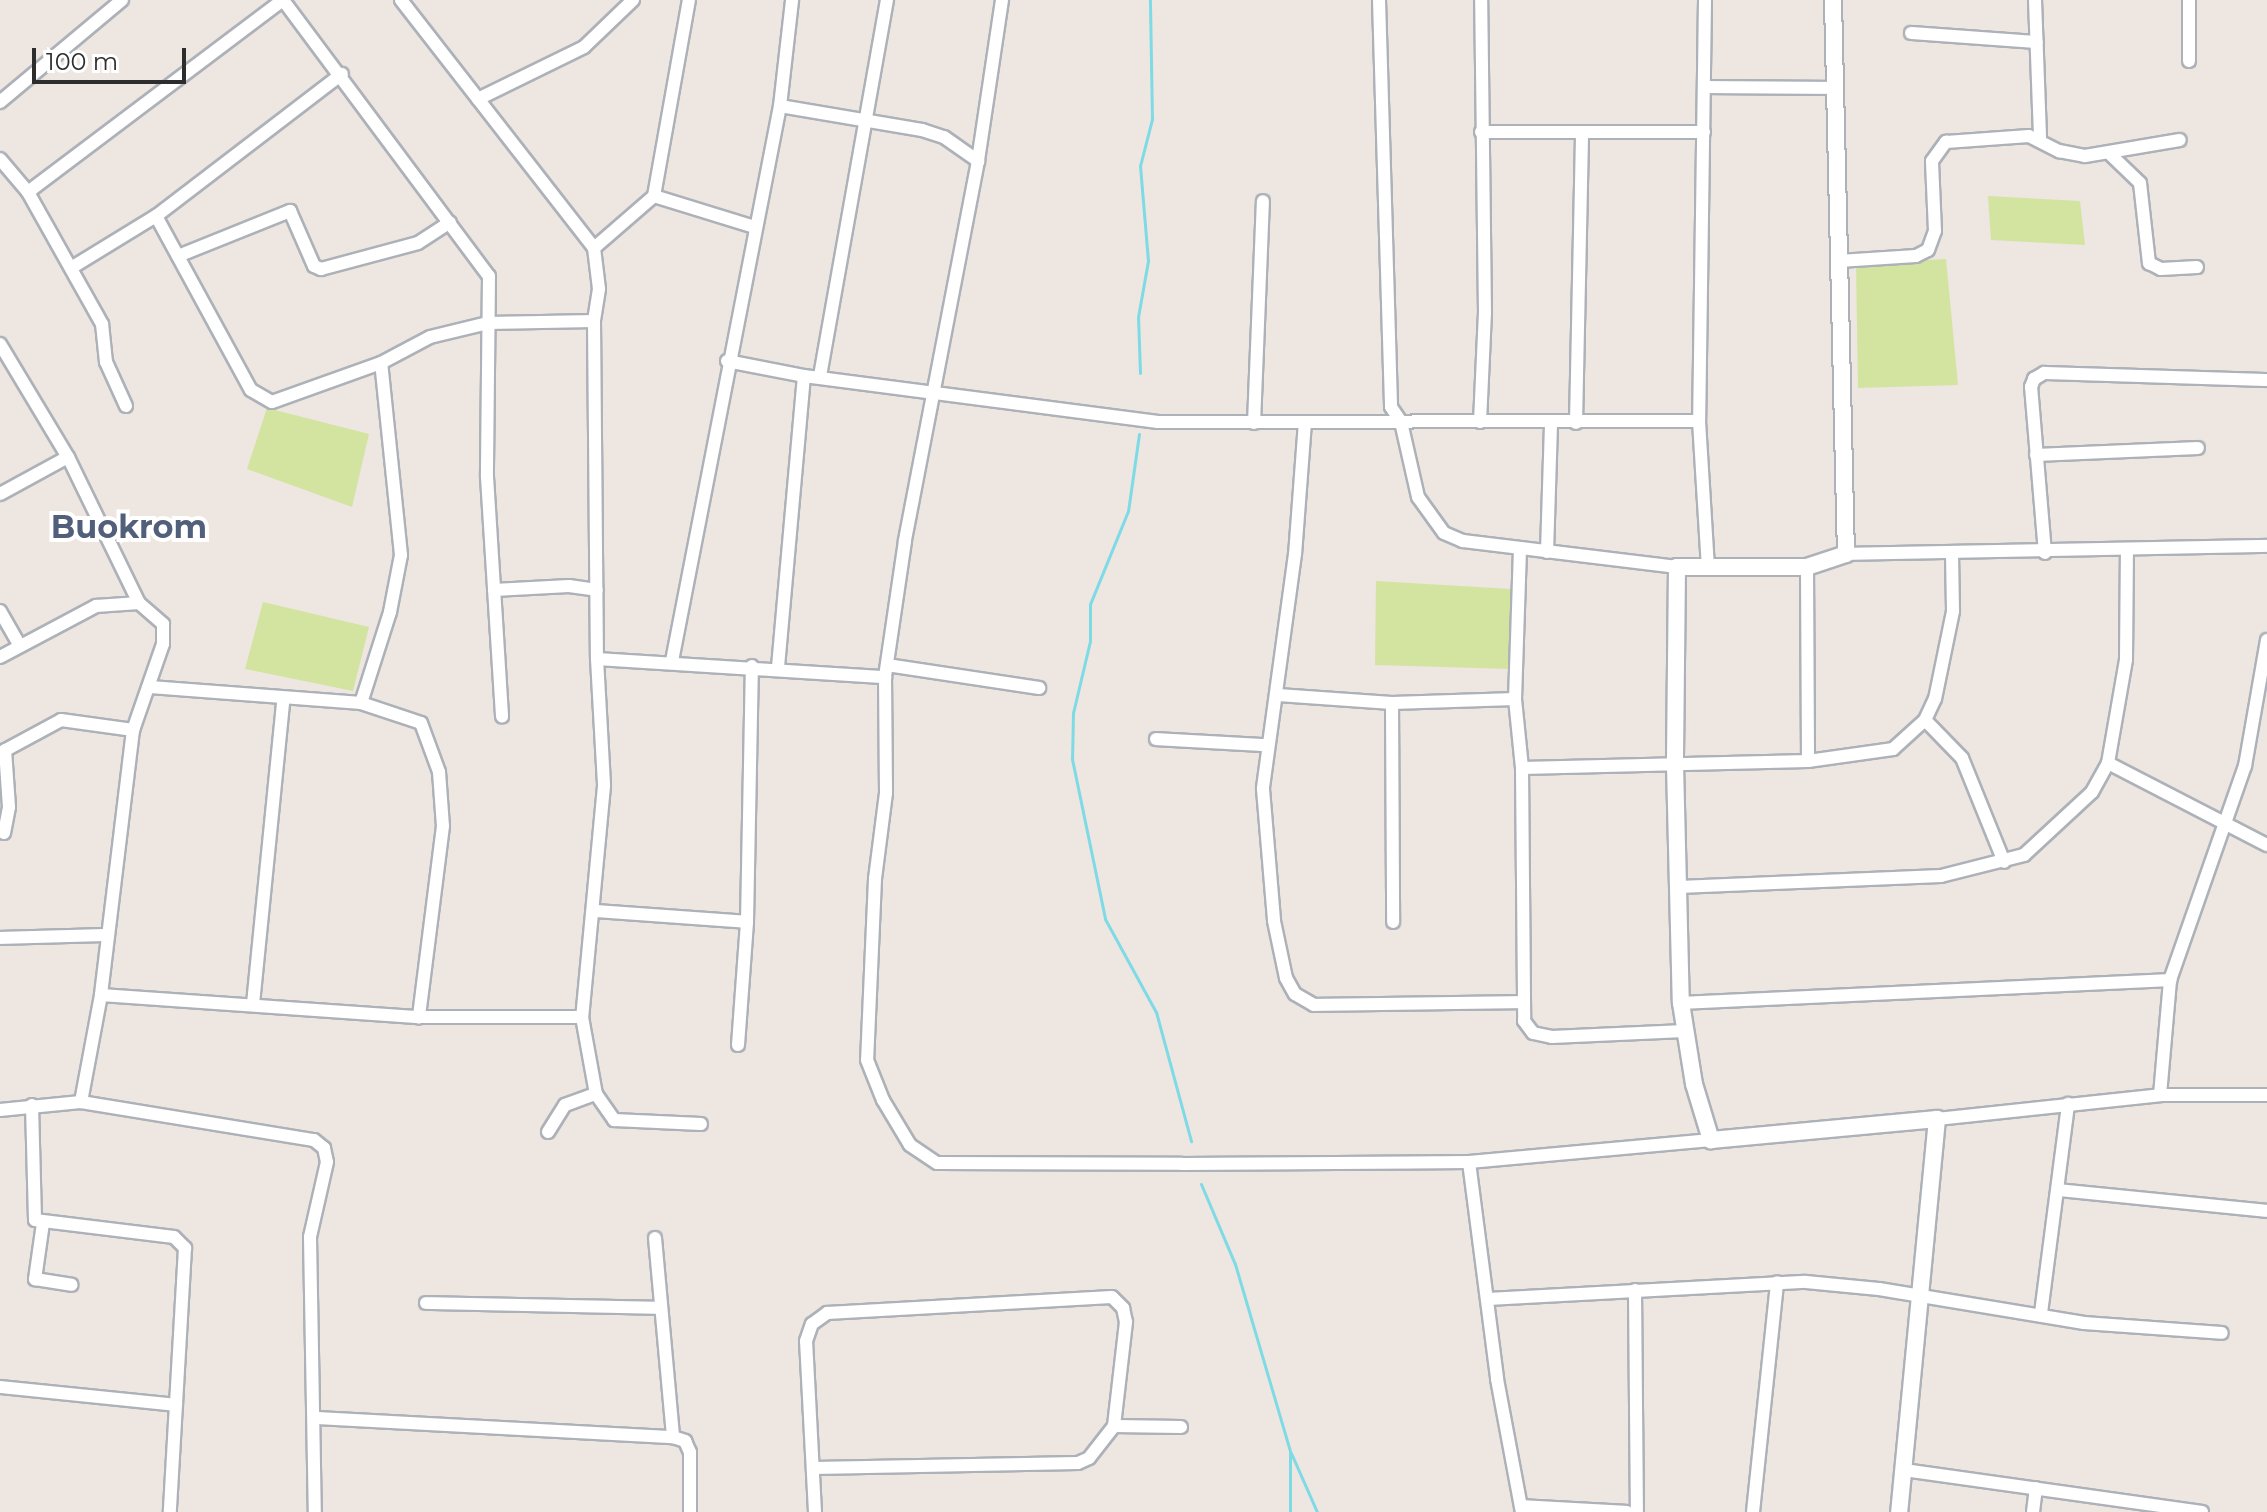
<!DOCTYPE html>
<style>
body{margin:0}
#map{position:relative;width:2267px;height:1512px;overflow:hidden;background:#ede6e1;font-family:Montserrat,sans-serif}
div>[style]{position:absolute}
[style*='--x']{left:calc(var(--x)*1px);top:calc(var(--y)*1px);width:calc(var(--w)*1px);rotate:calc(var(--a)*1deg)}
.pitch>*{inset:0;background:#d3e4a0}
.stream>*{height:3px;margin:-1.5px;padding:0 1.5px;transform-origin:1.5px;border-radius:1.5px;background:#7edbe5}
.roads{filter:drop-shadow(2px 0 #adb1b8) drop-shadow(-2px 0 #adb1b8) drop-shadow(0 2px #adb1b8) drop-shadow(0 -2px #adb1b8)}
.street>*{height:12px;margin:-6px;padding:0 6px;transform-origin:6px;border-radius:6px;background:#fff}
.secondary>*{height:16px;margin:-8px;padding:0 8px;transform-origin:8px;border-radius:8px;background:#fff}
span{translate:-50% -50%;white-space:nowrap;text-align:center;line-height:1.15;-webkit-text-stroke:8px #fff;paint-order:stroke}
.district-label{font-size:32px;color:#515f7a;font-weight:700}
.scale{position:absolute;left:32px;top:48px;width:154px;height:36px;box-sizing:border-box;border:4px solid #2d2d2d;border-top:0;padding-left:10px;font-size:24px;line-height:28px;white-space:nowrap;color:#2d2d2d;-webkit-text-stroke:6px #fff;paint-order:stroke}
</style>
<div id="map">
<div class="pitch">
<i style="clip-path:polygon(1988px 196px,2080px 201px,2085px 245px,1991px 240px)"></i>
<i style="clip-path:polygon(1946px 259px,1958px 385px,1858px 388px,1856px 264px)"></i>
<i style="clip-path:polygon(267px 408px,369px 434px,352px 507px,247px 469px)"></i>
<i style="clip-path:polygon(1376px 581px,1511px 589px,1510px 669px,1375px 665px)"></i>
<i style="clip-path:polygon(263px 602px,369px 627px,353px 691px,245px 669px)"></i>
</div>
<div class="stream">
<i style="--x:1140;--y:373;--w:56;--a:-92"></i>
<i style="--x:1138;--y:317;--w:57;--a:-79.9"></i>
<i style="--x:1148;--y:261;--w:95;--a:-94.8"></i>
<i style="--x:1140;--y:166;--w:49;--a:-75.7"></i>
<i style="--x:1152;--y:119;--w:119;--a:-91"></i>
<i style="--x:1139;--y:434;--w:78;--a:98.1"></i>
<i style="--x:1128;--y:511;--w:100;--a:112.2"></i>
<i style="--x:1090;--y:604;--w:37;--a:90"></i>
<i style="--x:1090;--y:641;--w:74;--a:103.3"></i>
<i style="--x:1073;--y:713;--w:46;--a:91.2"></i>
<i style="--x:1072;--y:759;--w:163;--a:78.3"></i>
<i style="--x:1105;--y:919;--w:106;--a:61.3"></i>
<i style="--x:1156;--y:1012;--w:134;--a:74.8"></i>
<i style="--x:1201;--y:1184;--w:87;--a:67"></i>
<i style="--x:1235;--y:1264;--w:195;--a:73.6"></i>
<i style="--x:1290;--y:1451;--w:61;--a:90"></i>
<i style="--x:1291;--y:1453;--w:64;--a:66.2"></i>
</div>
<div class="roads">
<div class="street">
<i style="--x:283;--y:0;--w:344;--a:53.3"></i>
<i style="--x:489;--y:276;--w:201;--a:90.6"></i>
<i style="--x:487;--y:477;--w:240;--a:86.4"></i>
<i style="--x:401;--y:0;--w:314;--a:52.1"></i>
<i style="--x:594;--y:248;--w:41;--a:83"></i>
<i style="--x:599;--y:289;--w:32;--a:99"></i>
<i style="--x:594;--y:321;--w:338;--a:89.5"></i>
<i style="--x:597;--y:659;--w:127;--a:86.8"></i>
<i style="--x:604;--y:786;--w:232;--a:95.4"></i>
<i style="--x:582;--y:1017;--w:78;--a:79.7"></i>
<i style="--x:596;--y:1094;--w:32;--a:55"></i>
<i style="--x:614;--y:1120;--w:87;--a:2.6"></i>
<i style="--x:1002;--y:0;--w:163;--a:98.5"></i>
<i style="--x:978;--y:161;--w:387;--a:100.9"></i>
<i style="--x:905;--y:541;--w:137;--a:98.4"></i>
<i style="--x:885;--y:677;--w:116;--a:89.5"></i>
<i style="--x:886;--y:793;--w:87;--a:97.3"></i>
<i style="--x:875;--y:879;--w:181;--a:92.5"></i>
<i style="--x:867;--y:1060;--w:43;--a:68.2"></i>
<i style="--x:883;--y:1100;--w:52;--a:59"></i>
<i style="--x:910;--y:1145;--w:32;--a:34"></i>
<i style="--x:937;--y:1163;--w:245;--a:0.2"></i>
<i style="--x:1182;--y:1164;--w:287;--a:-0.4"></i>
<i style="--x:1469;--y:1162;--w:243;--a:-5.2"></i>
<i style="--x:1379;--y:0;--w:407;--a:88.3"></i>
<i style="--x:1391;--y:407;--w:18;--a:56"></i>
<i style="--x:1401;--y:422;--w:77;--a:77.2"></i>
<i style="--x:1418;--y:497;--w:44;--a:54.2"></i>
<i style="--x:1444;--y:533;--w:21;--a:23"></i>
<i style="--x:1463;--y:541;--w:216;--a:6.9"></i>
<i style="--x:1705;--y:0;--w:421;--a:90.8"></i>
<i style="--x:1699;--y:421;--w:147;--a:86.5"></i>
<i style="--x:2035;--y:0;--w:137;--a:87.9"></i>
<i style="--x:1911;--y:33;--w:126;--a:4.1"></i>
<i style="--x:2189;--y:61;--w:61;--a:-90"></i>
<i style="--x:1707;--y:87;--w:129;--a:0.4"></i>
<i style="--x:478;--y:99;--w:118;--a:-26.1"></i>
<i style="--x:584;--y:47;--w:68;--a:-43.8"></i>
<i style="--x:0;--y:102;--w:159;--a:-39.9"></i>
<i style="--x:780;--y:106;--w:144;--a:9.6"></i>
<i style="--x:922;--y:130;--w:23;--a:18"></i>
<i style="--x:944;--y:137;--w:42;--a:35.2"></i>
<i style="--x:1481;--y:132;--w:223;--a:0"></i>
<i style="--x:2111;--y:155;--w:40;--a:44"></i>
<i style="--x:2140;--y:183;--w:81;--a:83.6"></i>
<i style="--x:2149;--y:263;--w:13;--a:27"></i>
<i style="--x:2161;--y:269;--w:36;--a:-3"></i>
<i style="--x:0;--y:159;--w:43;--a:49.7"></i>
<i style="--x:654;--y:196;--w:199;--a:-79.9"></i>
<i style="--x:156;--y:216;--w:198;--a:61.4"></i>
<i style="--x:251;--y:390;--w:24;--a:30"></i>
<i style="--x:272;--y:402;--w:116;--a:-19.7"></i>
<i style="--x:381;--y:363;--w:55;--a:-28"></i>
<i style="--x:430;--y:337;--w:60;--a:-13.6"></i>
<i style="--x:488;--y:323;--w:106;--a:-1.1"></i>
<i style="--x:594;--y:248;--w:79;--a:-40.9"></i>
<i style="--x:654;--y:196;--w:106;--a:17.1"></i>
<i style="--x:178;--y:256;--w:121;--a:-21.9"></i>
<i style="--x:290;--y:211;--w:60;--a:66.4"></i>
<i style="--x:314;--y:266;--w:8;--a:23"></i>
<i style="--x:321;--y:269;--w:100;--a:-15"></i>
<i style="--x:418;--y:243;--w:38;--a:-33"></i>
<i style="--x:1839;--y:261;--w:77;--a:-3.7"></i>
<i style="--x:1916;--y:256;--w:13;--a:-27"></i>
<i style="--x:1928;--y:250;--w:20;--a:-70"></i>
<i style="--x:1935;--y:231;--w:70;--a:-92.5"></i>
<i style="--x:1932;--y:161;--w:24;--a:-54"></i>
<i style="--x:1946;--y:142;--w:83;--a:-4.1"></i>
<i style="--x:2029;--y:136;--w:34;--a:27"></i>
<i style="--x:2059;--y:151;--w:26;--a:11"></i>
<i style="--x:2085;--y:156;--w:96;--a:-9.6"></i>
<i style="--x:71;--y:268;--w:100;--a:-31.5"></i>
<i style="--x:156;--y:216;--w:234;--a:-37.4"></i>
<i style="--x:0;--y:344;--w:132;--a:59"></i>
<i style="--x:68;--y:457;--w:162;--a:64.1"></i>
<i style="--x:727;--y:361;--w:78;--a:11"></i>
<i style="--x:804;--y:376;--w:357;--a:7.4"></i>
<i style="--x:1158;--y:422;--w:541;--a:-0.11"></i>
<i style="--x:820;--y:376;--w:382;--a:-79.9"></i>
<i style="--x:126;--y:406;--w:48;--a:-114.4"></i>
<i style="--x:106;--y:362;--w:38;--a:-96"></i>
<i style="--x:102;--y:324;--w:151;--a:-119.3"></i>
<i style="--x:28;--y:192;--w:319;--a:-37"></i>
<i style="--x:1305;--y:422;--w:132;--a:94.3"></i>
<i style="--x:1295;--y:554;--w:237;--a:97.8"></i>
<i style="--x:1263;--y:789;--w:132;--a:85.2"></i>
<i style="--x:1274;--y:921;--w:58;--a:78.1"></i>
<i style="--x:1286;--y:978;--w:18;--a:61"></i>
<i style="--x:1295;--y:994;--w:22;--a:30"></i>
<i style="--x:1314;--y:1005;--w:209;--a:-0.8"></i>
<i style="--x:1480;--y:422;--w:109;--a:-87.4"></i>
<i style="--x:1485;--y:313;--w:313;--a:-90.7"></i>
<i style="--x:1254;--y:423;--w:222;--a:-87.7"></i>
<i style="--x:1576;--y:423;--w:289;--a:-88.8"></i>
<i style="--x:2036;--y:455;--w:162;--a:-2.5"></i>
<i style="--x:0;--y:494;--w:77;--a:-28.6"></i>
<i style="--x:1520;--y:549;--w:150;--a:91.9"></i>
<i style="--x:1515;--y:699;--w:69;--a:84.2"></i>
<i style="--x:1522;--y:768;--w:253;--a:89.5"></i>
<i style="--x:1524;--y:1021;--w:15;--a:53"></i>
<i style="--x:1533;--y:1033;--w:19;--a:12"></i>
<i style="--x:1552;--y:1037;--w:132;--a:-2.6"></i>
<i style="--x:1547;--y:552;--w:129;--a:-88.2"></i>
<i style="--x:2045;--y:553;--w:167;--a:-94.8"></i>
<i style="--x:2031;--y:387;--w:9;--a:-69"></i>
<i style="--x:2034;--y:379;--w:12;--a:-31"></i>
<i style="--x:2044;--y:373;--w:223;--a:1.8"></i>
<i style="--x:1846;--y:554;--w:421;--a:-1.1"></i>
<i style="--x:1807;--y:567;--w:194;--a:89.7"></i>
<i style="--x:494;--y:590;--w:75;--a:-3.1"></i>
<i style="--x:569;--y:586;--w:28;--a:8"></i>
<i style="--x:0;--y:611;--w:40;--a:60.3"></i>
<i style="--x:0;--y:657;--w:109;--a:-28"></i>
<i style="--x:96;--y:606;--w:43;--a:-4"></i>
<i style="--x:139;--y:603;--w:32;--a:41"></i>
<i style="--x:163;--y:624;--w:20;--a:90"></i>
<i style="--x:163;--y:644;--w:91;--a:109.2"></i>
<i style="--x:133;--y:730;--w:267;--a:96.9"></i>
<i style="--x:101;--y:995;--w:109;--a:100.6"></i>
<i style="--x:597;--y:659;--w:289;--a:3.6"></i>
<i style="--x:672;--y:661;--w:565;--a:-78.99"></i>
<i style="--x:780;--y:106;--w:107;--a:-83.5"></i>
<i style="--x:887;--y:665;--w:154;--a:8.6"></i>
<i style="--x:778;--y:667;--w:292;--a:-84.9"></i>
<i style="--x:150;--y:687;--w:212;--a:4.3"></i>
<i style="--x:361;--y:703;--w:63;--a:18.4"></i>
<i style="--x:421;--y:723;--w:52;--a:69.8"></i>
<i style="--x:439;--y:772;--w:54;--a:85.8"></i>
<i style="--x:443;--y:826;--w:193;--a:97.2"></i>
<i style="--x:1278;--y:695;--w:114;--a:4"></i>
<i style="--x:1392;--y:703;--w:123;--a:-1.9"></i>
<i style="--x:361;--y:703;--w:96;--a:-72.3"></i>
<i style="--x:390;--y:612;--w:58;--a:-79.1"></i>
<i style="--x:401;--y:555;--w:193;--a:-95.9"></i>
<i style="--x:1392;--y:703;--w:219;--a:89.7"></i>
<i style="--x:1925;--y:720;--w:53;--a:45.8"></i>
<i style="--x:1962;--y:758;--w:112;--a:68"></i>
<i style="--x:1156;--y:739;--w:109;--a:3.2"></i>
<i style="--x:0;--y:753;--w:69;--a:-28.4"></i>
<i style="--x:61;--y:720;--w:73;--a:7.9"></i>
<i style="--x:2108;--y:763;--w:179;--a:27.3"></i>
<i style="--x:1522;--y:768;--w:286;--a:-1.4"></i>
<i style="--x:1808;--y:761;--w:86;--a:-8"></i>
<i style="--x:1893;--y:749;--w:43;--a:-42.2"></i>
<i style="--x:1925;--y:720;--w:23;--a:-65"></i>
<i style="--x:1935;--y:699;--w:90;--a:-78.4"></i>
<i style="--x:1953;--y:611;--w:59;--a:-91"></i>
<i style="--x:4;--y:833;--w:26;--a:-79"></i>
<i style="--x:9;--y:807;--w:57;--a:-94"></i>
<i style="--x:1679;--y:887;--w:262;--a:-2.4"></i>
<i style="--x:1941;--y:876;--w:86;--a:-14.2"></i>
<i style="--x:2024;--y:855;--w:93;--a:-42.8"></i>
<i style="--x:2092;--y:792;--w:33;--a:-61"></i>
<i style="--x:2108;--y:763;--w:105;--a:-80.1"></i>
<i style="--x:2126;--y:660;--w:108;--a:-89.5"></i>
<i style="--x:595;--y:911;--w:152;--a:4.1"></i>
<i style="--x:0;--y:938;--w:108;--a:-1.6"></i>
<i style="--x:101;--y:995;--w:319;--a:4"></i>
<i style="--x:419;--y:1017;--w:163;--a:0"></i>
<i style="--x:1681;--y:1003;--w:490;--a:-2.7"></i>
<i style="--x:253;--y:1004;--w:304;--a:-84.3"></i>
<i style="--x:738;--y:1045;--w:123;--a:-85.8"></i>
<i style="--x:747;--y:922;--w:256;--a:-88.9"></i>
<i style="--x:2160;--y:1095;--w:115;--a:-85"></i>
<i style="--x:2170;--y:980;--w:227;--a:-70.7"></i>
<i style="--x:2245;--y:766;--w:128;--a:-80.1"></i>
<i style="--x:32;--y:1105;--w:115;--a:88.5"></i>
<i style="--x:35;--y:1220;--w:140;--a:7"></i>
<i style="--x:174;--y:1237;--w:16;--a:45"></i>
<i style="--x:185;--y:1248;--w:264;--a:93.3"></i>
<i style="--x:0;--y:1110;--w:81;--a:-5.6"></i>
<i style="--x:81;--y:1102;--w:236;--a:9.3"></i>
<i style="--x:314;--y:1140;--w:13;--a:39"></i>
<i style="--x:324;--y:1148;--w:14;--a:78"></i>
<i style="--x:327;--y:1162;--w:77;--a:102.8"></i>
<i style="--x:310;--y:1237;--w:275;--a:89"></i>
<i style="--x:1937;--y:1119;--w:224;--a:-6.1"></i>
<i style="--x:2160;--y:1095;--w:107;--a:0"></i>
<i style="--x:548;--y:1132;--w:32;--a:-58"></i>
<i style="--x:565;--y:1105;--w:33;--a:-20"></i>
<i style="--x:1469;--y:1162;--w:219;--a:82.6"></i>
<i style="--x:1497;--y:1379;--w:135;--a:79.4"></i>
<i style="--x:2058;--y:1190;--w:210;--a:5.7"></i>
<i style="--x:43;--y:1223;--w:57;--a:98.1"></i>
<i style="--x:35;--y:1279;--w:37;--a:9"></i>
<i style="--x:655;--y:1238;--w:200;--a:84.8"></i>
<i style="--x:1635;--y:1290;--w:222;--a:89.5"></i>
<i style="--x:1488;--y:1299;--w:318;--a:-3.1"></i>
<i style="--x:1806;--y:1282;--w:73;--a:5.5"></i>
<i style="--x:1879;--y:1289;--w:208;--a:9.4"></i>
<i style="--x:2084;--y:1323;--w:138;--a:4.1"></i>
<i style="--x:426;--y:1303;--w:235;--a:1.2"></i>
<i style="--x:2041;--y:1313;--w:211;--a:-82.6"></i>
<i style="--x:0;--y:1387;--w:177;--a:5.8"></i>
<i style="--x:317;--y:1418;--w:357;--a:3.1"></i>
<i style="--x:673;--y:1437;--w:13;--a:18"></i>
<i style="--x:685;--y:1441;--w:12;--a:66"></i>
<i style="--x:690;--y:1452;--w:60;--a:90"></i>
<i style="--x:814;--y:1468;--w:264;--a:-1.1"></i>
<i style="--x:1078;--y:1463;--w:12;--a:-24"></i>
<i style="--x:1089;--y:1458;--w:41;--a:-52"></i>
<i style="--x:1114;--y:1426;--w:67;--a:0.9"></i>
<i style="--x:1904;--y:1470;--w:301;--a:8"></i>
<i style="--x:1521;--y:1506;--w:106;--a:3.2"></i>
<i style="--x:815;--y:1512;--w:171;--a:-93"></i>
<i style="--x:806;--y:1341;--w:18;--a:-71"></i>
<i style="--x:812;--y:1324;--w:19;--a:-36"></i>
<i style="--x:827;--y:1313;--w:285;--a:-3.2"></i>
<i style="--x:1112;--y:1297;--w:16;--a:45"></i>
<i style="--x:1123;--y:1308;--w:14;--a:78"></i>
<i style="--x:1126;--y:1322;--w:105;--a:96.6"></i>
<i style="--x:1753;--y:1512;--w:231;--a:-84"></i>
<i style="--x:2033;--y:1512;--w:24;--a:-83"></i>
</div>
<div class="secondary">
<i style="--x:1833;--y:0;--w:554;--a:88.66"></i>
<i style="--x:1846;--y:554;--w:41;--a:161.6"></i>
<i style="--x:1807;--y:567;--w:130;--a:180"></i>
<i style="--x:1677;--y:567;--w:198;--a:90.6"></i>
<i style="--x:1675;--y:765;--w:238;--a:88.6"></i>
<i style="--x:1681;--y:1003;--w:82;--a:80.9"></i>
<i style="--x:1694;--y:1084;--w:59;--a:73.1"></i>
<i style="--x:1711;--y:1140;--w:227;--a:-5.3"></i>
<i style="--x:1937;--y:1119;--w:395;--a:95.5"></i>
</div>
</div>
<div class="district-label">
<span style="left:129px;top:527px">Buokrom</span>
</div>
<div class="scale">100 m</div>
</div>
